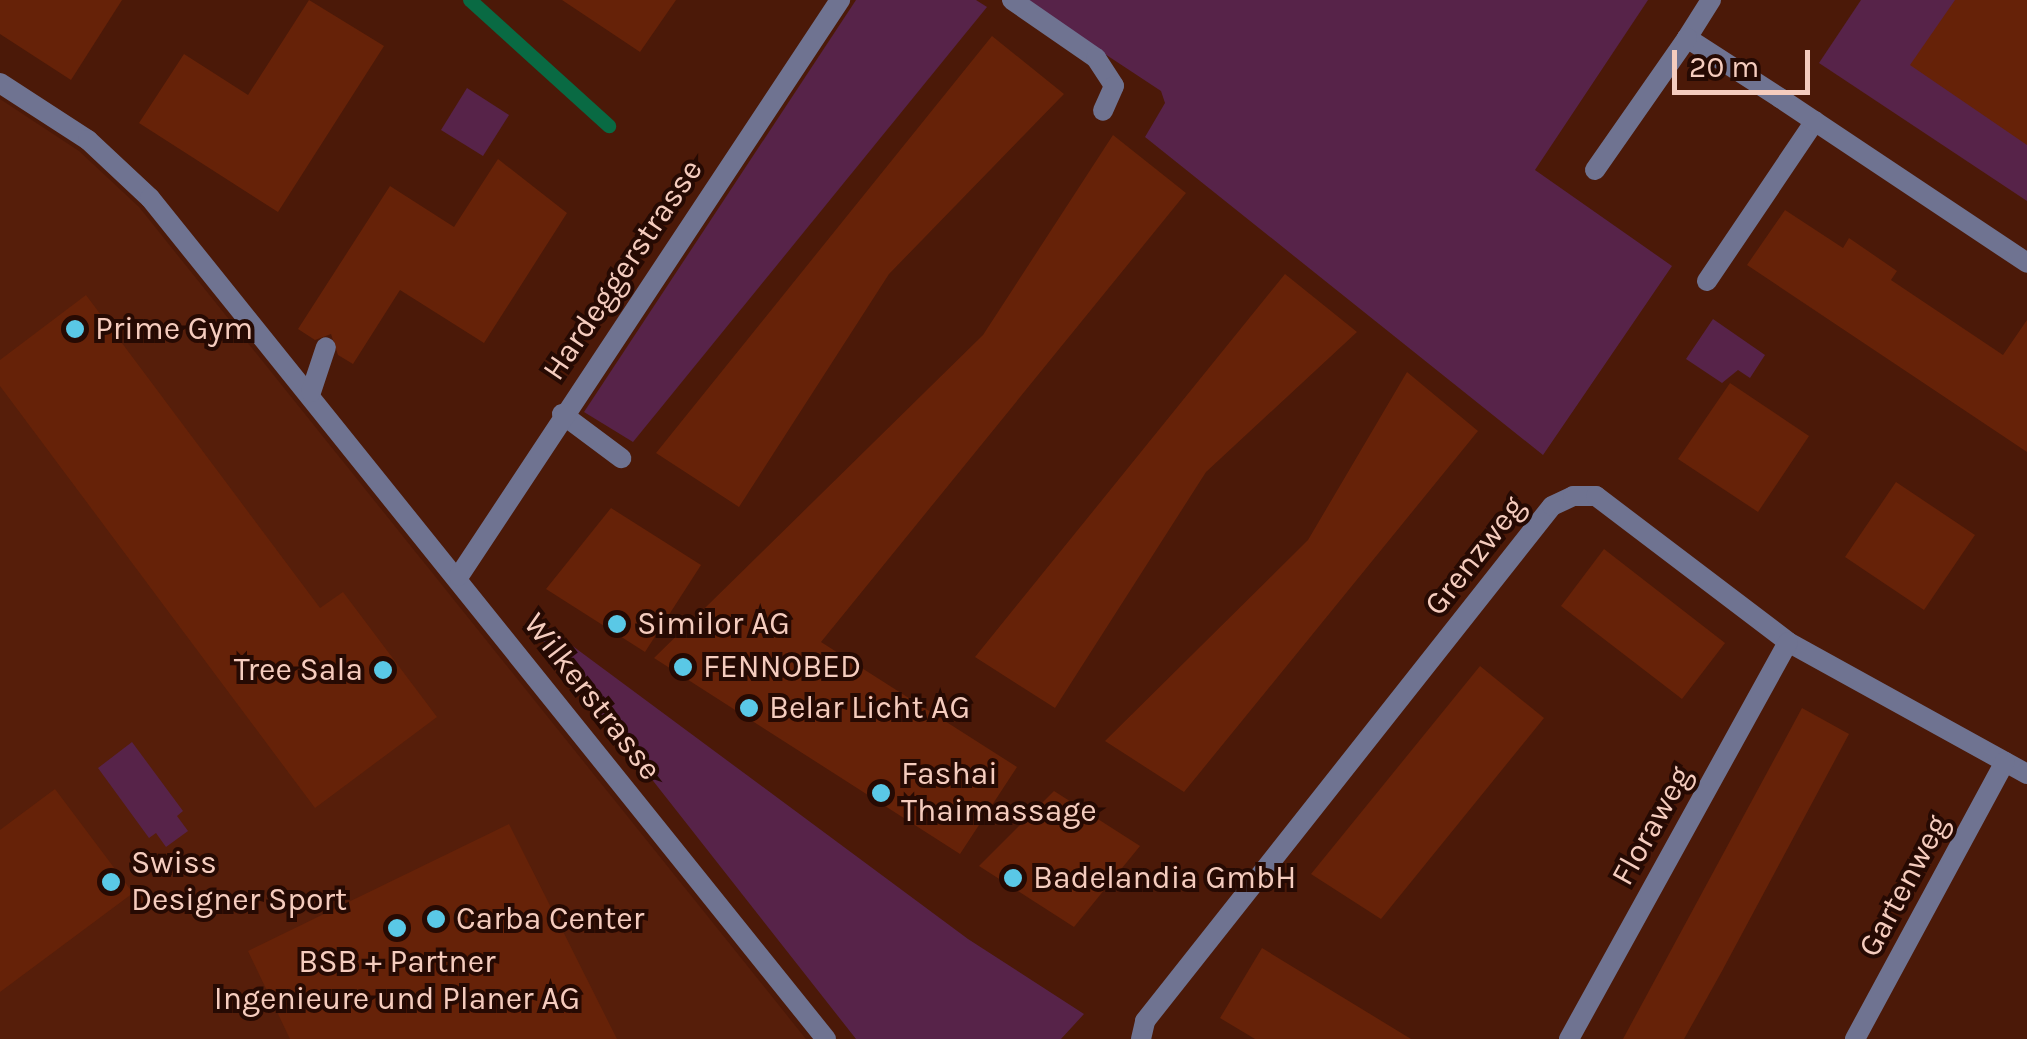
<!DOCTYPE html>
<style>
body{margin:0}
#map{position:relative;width:2027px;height:1039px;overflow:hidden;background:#4b1908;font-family:Karla,sans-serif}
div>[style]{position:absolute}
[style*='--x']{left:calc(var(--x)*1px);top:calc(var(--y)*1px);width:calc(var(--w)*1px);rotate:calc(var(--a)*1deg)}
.built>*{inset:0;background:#561e0a}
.green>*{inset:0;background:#572349}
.stream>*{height:14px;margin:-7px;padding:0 7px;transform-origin:7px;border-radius:7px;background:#096a43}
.building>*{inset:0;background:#662208}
.lane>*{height:20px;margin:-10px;padding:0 10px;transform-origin:10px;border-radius:10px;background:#6f7391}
.street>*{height:20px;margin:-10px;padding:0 10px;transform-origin:10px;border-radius:10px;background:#6f7391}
.dots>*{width:28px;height:28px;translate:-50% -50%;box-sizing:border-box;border:5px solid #260a03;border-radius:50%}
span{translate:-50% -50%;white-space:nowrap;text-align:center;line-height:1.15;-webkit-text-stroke:8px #260a03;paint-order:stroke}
.street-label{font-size:32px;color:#f5ccbe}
.poi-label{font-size:32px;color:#f5ccbe}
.left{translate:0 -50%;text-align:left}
.right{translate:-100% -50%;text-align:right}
.scale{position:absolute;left:1672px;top:50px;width:138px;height:45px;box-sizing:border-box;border:5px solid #f5ccbe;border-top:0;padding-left:12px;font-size:30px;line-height:35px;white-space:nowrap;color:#f5ccbe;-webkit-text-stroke:8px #260a03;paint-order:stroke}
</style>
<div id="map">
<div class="built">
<i style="clip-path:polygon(0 99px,79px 151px,139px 207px,806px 1039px,0 1039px)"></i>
</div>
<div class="green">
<i style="clip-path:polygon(856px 0,976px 0,987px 7px,633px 442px,584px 412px)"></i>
<i style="clip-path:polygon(1023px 0,1648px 0,1535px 170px,1672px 266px,1543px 455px,1145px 137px,1165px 103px,1161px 91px)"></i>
<i style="clip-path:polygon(1861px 0,2027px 0,2027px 201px,1819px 63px)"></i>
<i style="clip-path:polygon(467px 88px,509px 115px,483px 156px,441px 130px)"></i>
<i style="clip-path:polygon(1713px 319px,1765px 355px,1750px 378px,1738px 370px,1722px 383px,1686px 359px)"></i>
<i style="clip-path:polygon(547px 627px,968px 939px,1084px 1014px,1061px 1039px,856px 1039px,540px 637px)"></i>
<i style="clip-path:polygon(132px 742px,183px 811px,177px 816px,188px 831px,166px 847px,156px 833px,149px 838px,98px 768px)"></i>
</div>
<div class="stream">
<i style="--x:470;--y:0;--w:188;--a:42.2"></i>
</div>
<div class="building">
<i style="clip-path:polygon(0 0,122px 0,71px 80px,0 34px)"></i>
<i style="clip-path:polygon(309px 0,384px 46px,278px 212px,139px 123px,184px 54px,248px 95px)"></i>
<i style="clip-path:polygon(562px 0,676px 0,640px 52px)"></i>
<i style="clip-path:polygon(1955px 0,2027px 0,2027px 145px,1910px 65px)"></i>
<i style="clip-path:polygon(992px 36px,1064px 94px,889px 274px,739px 507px,656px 453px)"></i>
<i style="clip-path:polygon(1113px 135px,1186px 193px,821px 642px,1017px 767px,960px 854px,654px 658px,983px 335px)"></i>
<i style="clip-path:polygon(498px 159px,567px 213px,484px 343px,400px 290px,353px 364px,338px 355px,331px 334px,315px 340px,298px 329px,390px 186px,454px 227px)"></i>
<i style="clip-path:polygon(1785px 210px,1843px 248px,1849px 238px,1897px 271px,1891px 280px,2003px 355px,2027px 320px,2027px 452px,1747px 265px)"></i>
<i style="clip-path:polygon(1285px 274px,1357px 332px,1206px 472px,1055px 708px,975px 657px)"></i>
<i style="clip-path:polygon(86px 295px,320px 608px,343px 592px,437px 717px,315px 808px,0 386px,0 360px)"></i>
<i style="clip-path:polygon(1407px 372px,1478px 431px,1184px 792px,1105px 741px,1308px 540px)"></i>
<i style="clip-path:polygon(1730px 383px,1809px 436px,1758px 512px,1678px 459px)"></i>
<i style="clip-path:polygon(1896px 482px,1975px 535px,1924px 610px,1845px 557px)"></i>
<i style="clip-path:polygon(611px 508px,701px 565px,645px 652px,546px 589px)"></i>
<i style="clip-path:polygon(1604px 549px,1725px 643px,1682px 699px,1561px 606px)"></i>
<i style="clip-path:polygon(1480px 666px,1544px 718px,1381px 919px,1311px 874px)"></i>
<i style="clip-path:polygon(1802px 708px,1849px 734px,1722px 971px,1684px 1039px,1623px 1039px)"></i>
<i style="clip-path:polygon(55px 789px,133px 893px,0 992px,0 830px)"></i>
<i style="clip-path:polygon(1054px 791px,1140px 846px,1074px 927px,979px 866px)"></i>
<i style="clip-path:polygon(509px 824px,617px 1039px,290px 1039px,248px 951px)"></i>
<i style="clip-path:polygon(1262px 948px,1411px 1039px,1255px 1039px,1220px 1018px)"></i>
</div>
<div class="lane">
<i style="--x:1012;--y:0;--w:102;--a:34.6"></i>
<i style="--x:1096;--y:58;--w:33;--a:57"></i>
<i style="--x:1114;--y:86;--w:27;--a:114"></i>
<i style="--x:1711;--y:0;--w:45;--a:122.3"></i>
<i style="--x:1687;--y:38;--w:111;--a:32.8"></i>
<i style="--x:1595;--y:170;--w:161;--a:-55.1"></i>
<i style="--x:1707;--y:281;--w:193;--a:-56"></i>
<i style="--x:562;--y:414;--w:74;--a:36.7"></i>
</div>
<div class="street">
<i style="--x:0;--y:83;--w:105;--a:32.9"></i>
<i style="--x:88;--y:140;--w:85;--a:43.1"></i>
<i style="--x:150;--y:198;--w:1079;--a:51.21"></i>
<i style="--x:1780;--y:98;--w:297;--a:33.7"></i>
<i style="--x:311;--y:392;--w:47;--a:-71.6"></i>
<i style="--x:459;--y:576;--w:691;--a:-56.52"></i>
<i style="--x:1141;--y:1039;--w:18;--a:-77"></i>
<i style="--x:1145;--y:1021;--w:656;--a:-51.68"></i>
<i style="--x:1552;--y:506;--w:23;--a:-25"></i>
<i style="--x:1573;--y:496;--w:23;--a:0"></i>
<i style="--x:1596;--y:496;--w:241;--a:37.2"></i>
<i style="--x:1788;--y:642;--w:273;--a:28.9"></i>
<i style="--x:1569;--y:1039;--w:453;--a:-61.1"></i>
<i style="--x:1855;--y:1039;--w:315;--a:-61.6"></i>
</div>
<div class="dots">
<i style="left:75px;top:329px;background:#5ac8e6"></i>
<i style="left:617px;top:624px;background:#5ac8e6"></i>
<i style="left:683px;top:667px;background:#5ac8e6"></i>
<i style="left:383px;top:670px;background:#5ac8e6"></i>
<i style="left:749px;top:708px;background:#5ac8e6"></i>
<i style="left:881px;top:793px;background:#5ac8e6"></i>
<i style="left:1013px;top:878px;background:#5ac8e6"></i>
<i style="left:111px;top:882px;background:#5ac8e6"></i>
<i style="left:436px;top:919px;background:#5ac8e6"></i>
<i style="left:397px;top:928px;background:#5ac8e6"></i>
</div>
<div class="street-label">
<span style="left:623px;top:270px;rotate:-56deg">Hardeggerstrasse</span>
<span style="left:1475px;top:556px;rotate:-52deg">Grenzweg</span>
<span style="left:592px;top:697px;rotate:52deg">Wilkerstrasse</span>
<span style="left:1652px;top:826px;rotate:-61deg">Floraweg</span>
<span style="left:1904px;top:886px;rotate:-62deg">Gartenweg</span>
</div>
<div class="poi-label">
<span class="left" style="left:95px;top:329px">Prime Gym</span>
<span class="left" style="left:637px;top:624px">Similor AG</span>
<span class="left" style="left:703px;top:667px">FENNOBED</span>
<span class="right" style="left:363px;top:670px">Tree Sala</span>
<span class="left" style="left:769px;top:708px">Belar Licht AG</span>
<span class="left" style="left:901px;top:793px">Fashai<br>Thaimassage</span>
<span class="left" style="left:131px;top:882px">Swiss<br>Designer Sport</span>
<span class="left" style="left:1033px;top:878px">Badelandia GmbH</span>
<span class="left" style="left:456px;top:919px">Carba Center</span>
<span style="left:397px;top:981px">BSB + Partner<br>Ingenieure und Planer AG</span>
</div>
<div class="scale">20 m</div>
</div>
